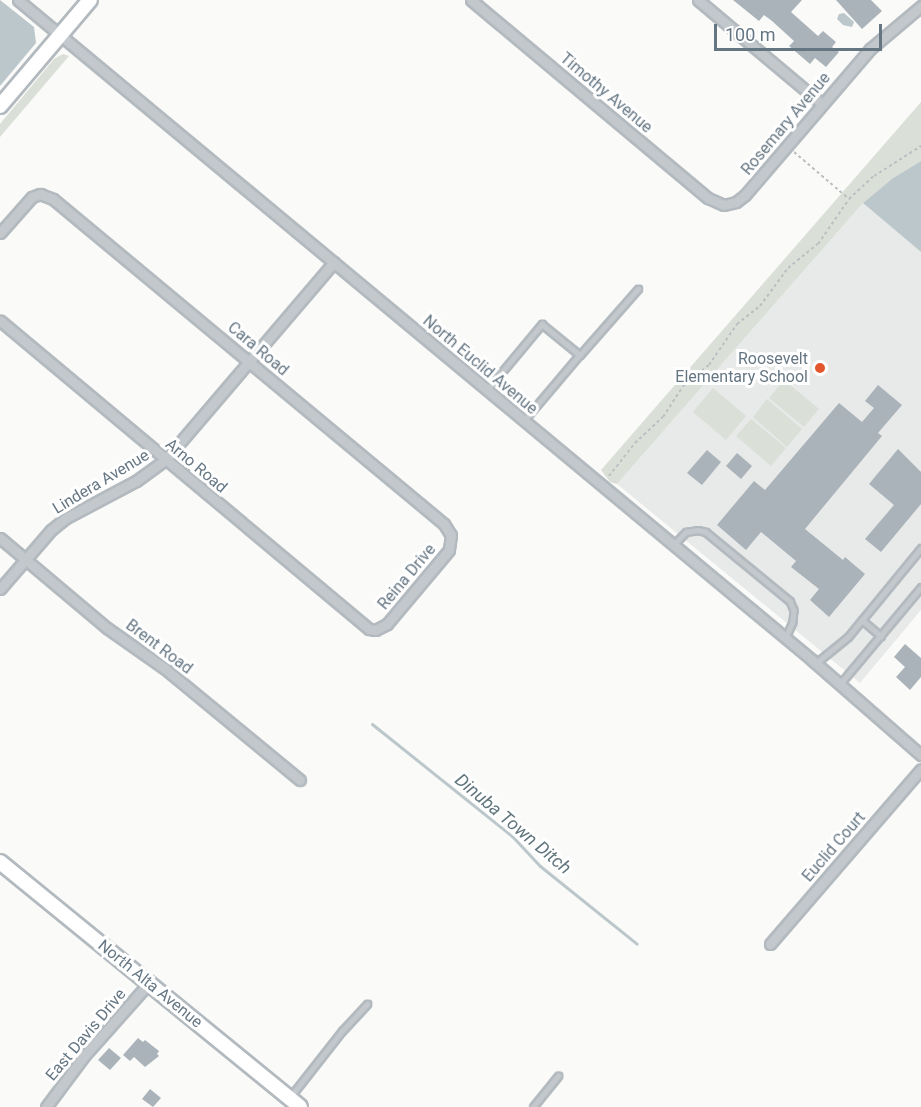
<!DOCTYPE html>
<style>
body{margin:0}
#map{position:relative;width:921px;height:1107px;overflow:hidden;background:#fafaf8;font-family:Roboto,sans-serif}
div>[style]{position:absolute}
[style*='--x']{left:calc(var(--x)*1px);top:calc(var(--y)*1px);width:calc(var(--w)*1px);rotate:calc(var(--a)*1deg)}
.built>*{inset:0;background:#e8e9e9}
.green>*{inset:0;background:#dadfd7}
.water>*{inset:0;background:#bbc7cb}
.stream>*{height:3px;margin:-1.5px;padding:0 1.5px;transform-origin:1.5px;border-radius:1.5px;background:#bbc7cb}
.building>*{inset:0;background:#aab3b9}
.path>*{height:2px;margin-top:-1px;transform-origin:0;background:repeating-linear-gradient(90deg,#bbbfc2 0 3px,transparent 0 6px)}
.roads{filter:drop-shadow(2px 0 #b3babf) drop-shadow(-2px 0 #b3babf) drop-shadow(0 2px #b3babf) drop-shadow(0 -2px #b3babf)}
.lane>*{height:4.5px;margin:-2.25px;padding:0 2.25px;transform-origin:2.25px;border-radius:2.25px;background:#c3c8cc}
.street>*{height:9px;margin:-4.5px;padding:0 4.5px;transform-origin:4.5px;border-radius:4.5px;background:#c3c8cc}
.secondary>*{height:14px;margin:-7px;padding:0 7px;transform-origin:7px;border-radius:7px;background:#fff}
.dots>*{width:16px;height:16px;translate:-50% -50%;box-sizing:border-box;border:3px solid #fff;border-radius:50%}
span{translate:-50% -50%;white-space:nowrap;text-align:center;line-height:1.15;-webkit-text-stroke:6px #fff;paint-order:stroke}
.street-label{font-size:16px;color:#657683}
.poi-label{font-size:16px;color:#657683}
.right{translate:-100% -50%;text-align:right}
.water-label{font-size:18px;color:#60757c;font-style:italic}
.scale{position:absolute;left:714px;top:24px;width:168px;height:27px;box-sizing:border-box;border:3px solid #657683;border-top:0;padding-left:8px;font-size:18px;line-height:21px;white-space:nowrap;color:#657683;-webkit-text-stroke:4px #fff;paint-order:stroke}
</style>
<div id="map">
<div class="built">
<i style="clip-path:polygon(863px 203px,921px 252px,921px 610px,860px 683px,617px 484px)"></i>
</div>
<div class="green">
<i style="clip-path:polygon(63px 54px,69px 56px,0 137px,0 124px,54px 59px)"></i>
<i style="clip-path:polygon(921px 102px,921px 161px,893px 178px,863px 203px,617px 484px,610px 482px,601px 470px)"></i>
<i style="clip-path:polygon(784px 380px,819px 409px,804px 427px,769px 398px)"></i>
<i style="clip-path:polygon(713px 388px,746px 416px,726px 440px,693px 412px)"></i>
<i style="clip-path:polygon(767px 399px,802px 429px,787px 447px,753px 417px)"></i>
<i style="clip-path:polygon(751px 419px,786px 448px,771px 466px,736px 436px)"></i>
</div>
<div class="water">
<i style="clip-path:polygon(0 0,34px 27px,36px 43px,0 86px)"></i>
<i style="clip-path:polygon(844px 13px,854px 22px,852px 27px,843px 25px,837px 19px,839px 14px)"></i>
<i style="clip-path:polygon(921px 161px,921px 252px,863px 203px,893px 178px)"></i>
</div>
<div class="stream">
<i style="--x:372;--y:724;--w:179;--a:38.7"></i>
<i style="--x:512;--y:836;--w:41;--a:47"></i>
<i style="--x:540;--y:866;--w:124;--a:38.8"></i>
</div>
<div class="building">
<i style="clip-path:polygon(733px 0,802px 0,791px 12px,818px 36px,823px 31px,836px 42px,832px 47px,839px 52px,826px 67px,815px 58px,810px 64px,789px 46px,794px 41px,772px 21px,764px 15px,759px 21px)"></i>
<i style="clip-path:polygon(836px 0,871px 0,882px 11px,862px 29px)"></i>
<i style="clip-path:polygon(878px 385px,902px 405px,878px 433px,882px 436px,805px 529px,843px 560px,845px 557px,865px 574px,829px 617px,810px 600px,819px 589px,791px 567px,796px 561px,761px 532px,746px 550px,717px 525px,754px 481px,765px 490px,839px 403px,862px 422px,874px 408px,865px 401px)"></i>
<i style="clip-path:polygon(898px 449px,921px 472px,921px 504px,881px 552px,865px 539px,894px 505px,869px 484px)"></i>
<i style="clip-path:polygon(707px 450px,721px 462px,702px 485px,687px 473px)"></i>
<i style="clip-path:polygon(737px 453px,752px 466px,741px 479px,726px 466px)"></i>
<i style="clip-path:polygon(905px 644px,921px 658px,921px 677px,910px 690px,896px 677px,905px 667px,894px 657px)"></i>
<i style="clip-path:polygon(138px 1038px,143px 1042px,145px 1040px,159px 1051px,157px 1054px,159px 1056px,145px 1067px,134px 1057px,130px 1061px,123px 1055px)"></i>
<i style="clip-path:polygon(109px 1048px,121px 1058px,110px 1070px,98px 1060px)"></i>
<i style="clip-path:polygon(150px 1089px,161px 1098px,153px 1107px,142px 1099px)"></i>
</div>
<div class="path">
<i style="--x:794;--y:152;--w:72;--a:40.5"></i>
<i style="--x:609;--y:476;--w:42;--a:-51.8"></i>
<i style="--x:635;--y:443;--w:38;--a:-43"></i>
<i style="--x:663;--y:417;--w:37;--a:-57"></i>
<i style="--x:683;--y:386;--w:33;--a:-39"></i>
<i style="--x:709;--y:365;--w:50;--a:-55.7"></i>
<i style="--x:737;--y:324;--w:29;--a:-38"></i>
<i style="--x:760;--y:306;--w:47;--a:-53.6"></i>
<i style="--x:788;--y:268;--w:38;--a:-39"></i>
<i style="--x:818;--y:244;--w:55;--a:-55.4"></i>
<i style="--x:849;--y:199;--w:34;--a:-43"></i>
<i style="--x:874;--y:176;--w:56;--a:-32.6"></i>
</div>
<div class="roads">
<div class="lane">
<i style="--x:580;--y:355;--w:88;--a:-48.7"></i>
<i style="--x:487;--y:390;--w:86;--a:-50.2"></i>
<i style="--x:542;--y:324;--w:49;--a:39.2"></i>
<i style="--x:580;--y:355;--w:85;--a:130.2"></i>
<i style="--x:674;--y:544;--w:17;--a:-45"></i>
<i style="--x:686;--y:532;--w:12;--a:-9"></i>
<i style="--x:698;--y:530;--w:8;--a:14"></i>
<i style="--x:706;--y:532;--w:109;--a:39.4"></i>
<i style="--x:790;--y:601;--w:10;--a:66"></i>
<i style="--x:794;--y:610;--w:12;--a:95"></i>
<i style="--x:793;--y:622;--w:17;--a:114"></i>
<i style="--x:862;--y:620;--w:25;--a:40"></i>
<i style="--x:816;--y:663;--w:41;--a:-39.1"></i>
<i style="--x:848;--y:637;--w:115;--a:-50.6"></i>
<i style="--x:840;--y:684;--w:126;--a:-50.1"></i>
<i style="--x:291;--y:1096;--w:83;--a:-51.9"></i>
<i style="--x:342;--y:1031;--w:37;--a:-47"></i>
<i style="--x:533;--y:1107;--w:40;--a:-51"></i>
</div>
<div class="street">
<i style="--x:18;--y:0;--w:1032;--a:39.73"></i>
<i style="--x:812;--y:660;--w:145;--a:41.1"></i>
<i style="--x:471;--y:0;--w:309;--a:39.9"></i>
<i style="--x:708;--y:198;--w:17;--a:24"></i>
<i style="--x:724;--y:205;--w:12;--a:-14"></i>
<i style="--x:736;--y:202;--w:11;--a:-38"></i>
<i style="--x:745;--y:195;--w:192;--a:-49.4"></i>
<i style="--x:870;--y:49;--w:67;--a:-40.1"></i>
<i style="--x:698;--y:0;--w:162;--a:40"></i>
<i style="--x:0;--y:233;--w:48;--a:-48.4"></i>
<i style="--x:32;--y:197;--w:9;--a:-21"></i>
<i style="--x:40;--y:194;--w:14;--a:21"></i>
<i style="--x:53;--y:199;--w:508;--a:39.73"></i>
<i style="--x:444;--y:524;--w:13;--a:58"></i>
<i style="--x:451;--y:535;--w:15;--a:98"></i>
<i style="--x:449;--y:550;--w:97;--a:130"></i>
<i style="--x:387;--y:624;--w:13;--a:153"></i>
<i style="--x:375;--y:630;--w:6;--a:-171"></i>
<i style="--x:369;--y:629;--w:481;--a:-140.1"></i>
<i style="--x:0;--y:538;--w:140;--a:40.1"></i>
<i style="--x:107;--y:628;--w:70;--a:35.1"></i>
<i style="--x:164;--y:668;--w:176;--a:39.5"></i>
<i style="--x:0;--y:589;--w:78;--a:-49.2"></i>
<i style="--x:51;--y:530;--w:19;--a:-39"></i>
<i style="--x:66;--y:518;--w:79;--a:-27.9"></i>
<i style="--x:136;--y:481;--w:36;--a:-36"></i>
<i style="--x:165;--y:460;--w:260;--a:-49.5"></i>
<i style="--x:770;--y:944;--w:231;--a:-49.2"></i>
<i style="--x:46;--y:1107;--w:64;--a:-53.3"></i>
<i style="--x:84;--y:1056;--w:98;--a:-48.3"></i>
</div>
<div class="secondary">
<i style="--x:0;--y:106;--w:139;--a:-49.7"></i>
<i style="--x:0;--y:862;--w:387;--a:39.2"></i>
</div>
</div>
<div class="dots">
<i style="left:820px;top:368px;background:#e4572e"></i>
</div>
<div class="street-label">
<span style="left:606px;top:93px;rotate:40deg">Timothy Avenue</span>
<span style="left:786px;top:124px;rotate:-50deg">Rosemary Avenue</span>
<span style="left:258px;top:349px;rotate:40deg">Cara Road</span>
<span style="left:480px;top:365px;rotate:40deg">North Euclid Avenue</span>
<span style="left:196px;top:466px;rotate:40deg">Arno Road</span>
<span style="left:101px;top:482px;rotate:-31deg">Lindera Avenue</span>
<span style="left:407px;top:577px;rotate:-50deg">Reina Drive</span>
<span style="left:159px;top:647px;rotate:37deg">Brent Road</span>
<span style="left:834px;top:847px;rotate:-49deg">Euclid Court</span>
<span style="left:150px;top:984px;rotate:39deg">North Alta Avenue</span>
<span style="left:86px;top:1035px;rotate:-50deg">East Davis Drive</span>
</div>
<div class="poi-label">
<span class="right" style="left:808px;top:368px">Roosevelt<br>Elementary School</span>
</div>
<div class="water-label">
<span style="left:513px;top:824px;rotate:40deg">Dinuba Town Ditch</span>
</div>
<div class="scale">100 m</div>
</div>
